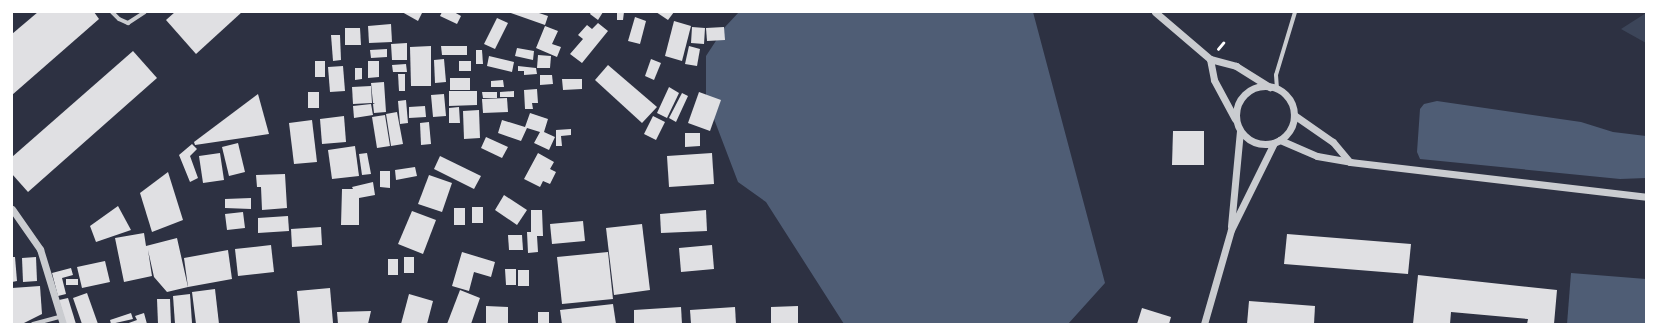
<!DOCTYPE html>
<style>
body{margin:0}
#map{position:relative;width:1658px;height:336px;overflow:hidden;background:#2d3142;font-family:Manrope,sans-serif}
div>[style]{position:absolute}
[style*='--x']{left:calc(var(--x)*1px);top:calc(var(--y)*1px);width:calc(var(--w)*1px);rotate:calc(var(--a)*1deg)}
.green>*{inset:0;background:#3c4559}
.water>*{inset:0;background:#4f5d75}
.building>*{inset:0;background:#e0e0e3}
.path>*{height:2.5px;margin:-1.25px;padding:0 1.25px;transform-origin:1.25px;border-radius:1.25px;background:#fff}
.minor>*{height:4px;margin:-2px;padding:0 2px;transform-origin:2px;border-radius:2px;background:#caccd0}
.tertiary>*{height:7px;margin:-3.5px;padding:0 3.5px;transform-origin:3.5px;border-radius:3.5px;background:#caccd0}
.tertiary>.ring{margin:-3.5px;padding:0;box-sizing:content-box;background:none;border:7px solid #caccd0;border-radius:50%}
span{translate:-50% -50%;white-space:nowrap;text-align:center;line-height:1.15;-webkit-text-stroke:3.5px #fff;paint-order:stroke}
.frame{position:absolute;inset:0;border:13px solid #fff;pointer-events:none}
</style>
<div id="map">
<div class="green">
<i style="clip-path:polygon(1646px 13px,1646px 43px,1621px 29px)"></i>
</div>
<div class="water">
<i style="clip-path:polygon(739px 12px,1033px 12px,1105px 283px,1068px 324px,844px 324px,766px 202px,738px 182px,706px 98px,706px 56px,725px 27px)"></i>
<i style="clip-path:polygon(1437px 101px,1581px 122px,1613px 132px,1646px 136px,1646px 178px,1620px 179px,1420px 159px,1417px 152px,1420px 109px,1424px 104px)"></i>
<i style="clip-path:polygon(1571px 273px,1646px 279px,1646px 324px,1567px 324px)"></i>
</div>
<div class="building">
<i style="clip-path:polygon(38px 12px,94px 12px,99px 19px,12px 95px,12px 34px)"></i>
<i style="clip-path:polygon(175px 12px,242px 12px,196px 54px,166px 20px)"></i>
<i style="clip-path:polygon(402px 12px,421px 12px,422px 13px,418px 21px)"></i>
<i style="clip-path:polygon(442px 12px,454px 12px,461px 16px,457px 24px,440px 16px)"></i>
<i style="clip-path:polygon(508px 12px,536px 12px,548px 16px,545px 25px)"></i>
<i style="clip-path:polygon(591px 12px,603px 12px,598px 20px,590px 14px)"></i>
<i style="clip-path:polygon(617px 12px,624px 12px,623px 20px,617px 20px)"></i>
<i style="clip-path:polygon(656px 12px,674px 12px,668px 20px)"></i>
<i style="clip-path:polygon(635px 17px,646px 21px,640px 44px,628px 41px)"></i>
<i style="clip-path:polygon(497px 18px,508px 23px,495px 49px,484px 44px)"></i>
<i style="clip-path:polygon(674px 21px,691px 26px,682px 61px,665px 56px)"></i>
<i style="clip-path:polygon(598px 23px,608px 31px,582px 63px,570px 54px,583px 39px,578px 35px,587px 25px,592px 29px)"></i>
<i style="clip-path:polygon(391px 24px,392px 42px,369px 43px,368px 26px)"></i>
<i style="clip-path:polygon(545px 26px,558px 31px,552px 44px,561px 47px,557px 57px,536px 48px)"></i>
<i style="clip-path:polygon(692px 27px,705px 28px,704px 44px,691px 43px)"></i>
<i style="clip-path:polygon(724px 27px,725px 40px,707px 41px,706px 28px)"></i>
<i style="clip-path:polygon(345px 28px,360px 28px,361px 45px,345px 45px)"></i>
<i style="clip-path:polygon(331px 35px,340px 35px,341px 60px,333px 61px)"></i>
<i style="clip-path:polygon(407px 43px,407px 60px,392px 60px,391px 44px)"></i>
<i style="clip-path:polygon(431px 46px,431px 86px,411px 86px,410px 47px)"></i>
<i style="clip-path:polygon(441px 46px,467px 46px,467px 55px,442px 55px)"></i>
<i style="clip-path:polygon(689px 46px,700px 49px,697px 66px,685px 64px)"></i>
<i style="clip-path:polygon(517px 48px,534px 51px,533px 60px,515px 56px)"></i>
<i style="clip-path:polygon(387px 49px,387px 57px,371px 58px,370px 50px)"></i>
<i style="clip-path:polygon(476px 50px,482px 50px,483px 64px,476px 64px)"></i>
<i style="clip-path:polygon(133px 51px,157px 78px,28px 192px,12px 174px,12px 157px)"></i>
<i style="clip-path:polygon(538px 55px,551px 56px,550px 68px,537px 68px)"></i>
<i style="clip-path:polygon(489px 56px,514px 62px,512px 72px,487px 66px)"></i>
<i style="clip-path:polygon(444px 59px,446px 82px,435px 83px,434px 60px)"></i>
<i style="clip-path:polygon(651px 59px,661px 63px,654px 80px,645px 76px)"></i>
<i style="clip-path:polygon(315px 61px,325px 61px,325px 77px,315px 77px)"></i>
<i style="clip-path:polygon(368px 61px,379px 61px,379px 77px,368px 78px)"></i>
<i style="clip-path:polygon(459px 61px,471px 61px,471px 71px,459px 71px)"></i>
<i style="clip-path:polygon(406px 64px,407px 72px,393px 72px,392px 65px)"></i>
<i style="clip-path:polygon(608px 65px,657px 107px,642px 123px,595px 80px)"></i>
<i style="clip-path:polygon(343px 66px,345px 91px,330px 92px,328px 67px)"></i>
<i style="clip-path:polygon(518px 66px,536px 68px,537px 74px,524px 75px,524px 71px,518px 71px)"></i>
<i style="clip-path:polygon(355px 68px,362px 68px,362px 79px,355px 80px)"></i>
<i style="clip-path:polygon(398px 74px,405px 74px,405px 91px,399px 91px)"></i>
<i style="clip-path:polygon(540px 75px,552px 75px,553px 84px,540px 85px)"></i>
<i style="clip-path:polygon(450px 78px,470px 78px,470px 90px,450px 90px)"></i>
<i style="clip-path:polygon(562px 79px,582px 79px,582px 89px,563px 90px)"></i>
<i style="clip-path:polygon(503px 80px,504px 87px,491px 87px,491px 81px)"></i>
<i style="clip-path:polygon(384px 82px,386px 112px,374px 113px,373px 104px,375px 103px,373px 103px,371px 83px)"></i>
<i style="clip-path:polygon(371px 86px,372px 103px,353px 104px,352px 87px)"></i>
<i style="clip-path:polygon(669px 87px,679px 93px,667px 118px,657px 113px)"></i>
<i style="clip-path:polygon(537px 89px,538px 103px,532px 103px,533px 109px,525px 109px,524px 90px)"></i>
<i style="clip-path:polygon(449px 91px,477px 91px,477px 105px,449px 106px)"></i>
<i style="clip-path:polygon(514px 91px,514px 97px,500px 97px,500px 92px)"></i>
<i style="clip-path:polygon(308px 92px,319px 92px,319px 108px,308px 108px)"></i>
<i style="clip-path:polygon(482px 92px,497px 92px,497px 98px,483px 98px)"></i>
<i style="clip-path:polygon(699px 92px,721px 100px,710px 131px,688px 123px)"></i>
<i style="clip-path:polygon(682px 93px,688px 96px,676px 122px,669px 118px)"></i>
<i style="clip-path:polygon(258px 94px,269px 134px,195px 145px,194px 142px)"></i>
<i style="clip-path:polygon(444px 94px,446px 116px,433px 117px,431px 95px)"></i>
<i style="clip-path:polygon(507px 98px,508px 112px,483px 113px,482px 99px)"></i>
<i style="clip-path:polygon(406px 100px,408px 123px,400px 124px,398px 101px)"></i>
<i style="clip-path:polygon(371px 104px,373px 115px,354px 118px,353px 106px)"></i>
<i style="clip-path:polygon(425px 106px,426px 117px,409px 118px,409px 107px)"></i>
<i style="clip-path:polygon(459px 107px,460px 123px,449px 123px,449px 108px)"></i>
<i style="clip-path:polygon(479px 110px,480px 138px,464px 139px,463px 111px)"></i>
<i style="clip-path:polygon(397px 112px,403px 144px,391px 146px,386px 114px)"></i>
<i style="clip-path:polygon(530px 113px,548px 119px,544px 132px,555px 137px,549px 150px,534px 143px,540px 132px,527px 128px,521px 141px,498px 133px,502px 120px,525px 127px)"></i>
<i style="clip-path:polygon(385px 115px,390px 146px,377px 148px,372px 117px)"></i>
<i style="clip-path:polygon(344px 116px,346px 142px,322px 144px,320px 119px)"></i>
<i style="clip-path:polygon(653px 116px,665px 122px,656px 140px,644px 134px)"></i>
<i style="clip-path:polygon(312px 120px,317px 162px,294px 164px,289px 123px)"></i>
<i style="clip-path:polygon(429px 122px,431px 144px,421px 145px,420px 123px)"></i>
<i style="clip-path:polygon(571px 129px,571px 135px,561px 136px,562px 146px,556px 146px,556px 130px)"></i>
<i style="clip-path:polygon(1173px 131px,1204px 131px,1204px 165px,1172px 165px)"></i>
<i style="clip-path:polygon(685px 133px,700px 133px,700px 146px,685px 147px)"></i>
<i style="clip-path:polygon(486px 137px,508px 147px,502px 158px,481px 148px)"></i>
<i style="clip-path:polygon(238px 143px,245px 172px,229px 176px,222px 147px)"></i>
<i style="clip-path:polygon(192px 144px,197px 149px,190px 156px,198px 178px,190px 182px,179px 155px)"></i>
<i style="clip-path:polygon(355px 146px,359px 176px,332px 179px,328px 150px)"></i>
<i style="clip-path:polygon(220px 153px,224px 180px,203px 183px,199px 156px)"></i>
<i style="clip-path:polygon(367px 153px,371px 174px,362px 175px,359px 154px)"></i>
<i style="clip-path:polygon(538px 153px,554px 162px,550px 169px,556px 172px,550px 184px,543px 181px,540px 187px,524px 179px)"></i>
<i style="clip-path:polygon(712px 153px,714px 184px,669px 187px,667px 156px)"></i>
<i style="clip-path:polygon(440px 156px,481px 176px,474px 189px,434px 169px)"></i>
<i style="clip-path:polygon(415px 167px,417px 176px,396px 180px,395px 170px)"></i>
<i style="clip-path:polygon(380px 171px,390px 171px,390px 188px,380px 187px)"></i>
<i style="clip-path:polygon(168px 172px,183px 220px,152px 232px,140px 193px)"></i>
<i style="clip-path:polygon(285px 174px,287px 208px,262px 210px,261px 187px,257px 187px,256px 175px)"></i>
<i style="clip-path:polygon(429px 175px,452px 183px,442px 212px,418px 204px)"></i>
<i style="clip-path:polygon(373px 182px,375px 195px,359px 198px,359px 225px,341px 225px,342px 189px,353px 189px,352px 187px)"></i>
<i style="clip-path:polygon(504px 195px,527px 210px,517px 225px,495px 210px)"></i>
<i style="clip-path:polygon(251px 198px,251px 209px,225px 208px,225px 199px)"></i>
<i style="clip-path:polygon(118px 206px,131px 230px,96px 242px,90px 226px)"></i>
<i style="clip-path:polygon(472px 207px,483px 207px,483px 223px,472px 223px)"></i>
<i style="clip-path:polygon(454px 208px,465px 208px,465px 225px,454px 225px)"></i>
<i style="clip-path:polygon(531px 210px,542px 210px,543px 236px,537px 236px,538px 252px,528px 253px,527px 232px,531px 232px)"></i>
<i style="clip-path:polygon(706px 210px,707px 231px,661px 233px,660px 214px)"></i>
<i style="clip-path:polygon(412px 211px,436px 220px,423px 254px,398px 244px)"></i>
<i style="clip-path:polygon(243px 212px,245px 228px,227px 230px,225px 214px)"></i>
<i style="clip-path:polygon(288px 216px,289px 231px,258px 233px,258px 218px)"></i>
<i style="clip-path:polygon(583px 221px,585px 241px,552px 244px,550px 224px)"></i>
<i style="clip-path:polygon(642px 224px,650px 290px,614px 295px,606px 228px)"></i>
<i style="clip-path:polygon(321px 227px,322px 245px,292px 247px,291px 229px)"></i>
<i style="clip-path:polygon(144px 233px,146px 246px,177px 238px,188px 287px,167px 292px,154px 277px,148px 250px,152px 276px,124px 282px,115px 238px)"></i>
<i style="clip-path:polygon(1287px 234px,1411px 244px,1408px 274px,1284px 264px)"></i>
<i style="clip-path:polygon(508px 235px,522px 235px,523px 250px,509px 250px)"></i>
<i style="clip-path:polygon(271px 245px,274px 272px,238px 276px,235px 249px)"></i>
<i style="clip-path:polygon(712px 245px,714px 269px,681px 272px,679px 248px)"></i>
<i style="clip-path:polygon(228px 250px,232px 279px,188px 287px,184px 258px)"></i>
<i style="clip-path:polygon(462px 252px,495px 262px,491px 277px,474px 272px,469px 291px,452px 286px)"></i>
<i style="clip-path:polygon(608px 252px,613px 299px,562px 304px,557px 257px)"></i>
<i style="clip-path:polygon(12px 257px,15px 257px,17px 281px,12px 282px)"></i>
<i style="clip-path:polygon(36px 257px,37px 281px,23px 282px,22px 258px)"></i>
<i style="clip-path:polygon(404px 257px,414px 257px,414px 273px,404px 273px)"></i>
<i style="clip-path:polygon(388px 259px,398px 259px,398px 275px,388px 275px)"></i>
<i style="clip-path:polygon(105px 261px,110px 282px,82px 288px,77px 267px)"></i>
<i style="clip-path:polygon(71px 268px,73px 275px,62px 278px,66px 294px,58px 296px,52px 273px)"></i>
<i style="clip-path:polygon(505px 269px,516px 269px,516px 285px,506px 285px)"></i>
<i style="clip-path:polygon(518px 270px,529px 270px,529px 286px,518px 286px)"></i>
<i style="clip-path:polygon(1418px 275px,1557px 290px,1554px 324px,1527px 324px,1528px 319px,1451px 312px,1450px 324px,1413px 324px)"></i>
<i style="clip-path:polygon(66px 279px,78px 279px,78px 285px,66px 285px)"></i>
<i style="clip-path:polygon(40px 286px,42px 314px,22px 324px,12px 324px,12px 288px)"></i>
<i style="clip-path:polygon(330px 288px,333px 323px,300px 324px,297px 291px)"></i>
<i style="clip-path:polygon(215px 289px,219px 324px,196px 324px,192px 292px)"></i>
<i style="clip-path:polygon(460px 290px,480px 298px,471px 324px,447px 324px)"></i>
<i style="clip-path:polygon(87px 293px,98px 324px,82px 324px,73px 298px)"></i>
<i style="clip-path:polygon(190px 294px,192px 323px,175px 324px,173px 296px)"></i>
<i style="clip-path:polygon(409px 294px,433px 301px,427px 324px,401px 324px)"></i>
<i style="clip-path:polygon(68px 298px,76px 324px,66px 324px,59px 300px)"></i>
<i style="clip-path:polygon(157px 299px,170px 299px,171px 324px,158px 324px)"></i>
<i style="clip-path:polygon(1249px 301px,1315px 306px,1314px 324px,1247px 324px)"></i>
<i style="clip-path:polygon(613px 304px,616px 324px,562px 324px,560px 310px)"></i>
<i style="clip-path:polygon(486px 306px,508px 307px,508px 324px,486px 324px)"></i>
<i style="clip-path:polygon(798px 306px,798px 324px,771px 324px,771px 307px)"></i>
<i style="clip-path:polygon(681px 307px,682px 324px,634px 324px,634px 310px)"></i>
<i style="clip-path:polygon(735px 307px,736px 324px,691px 324px,690px 310px)"></i>
<i style="clip-path:polygon(1142px 308px,1171px 317px,1169px 324px,1137px 324px)"></i>
<i style="clip-path:polygon(371px 311px,368px 324px,338px 324px,337px 312px)"></i>
<i style="clip-path:polygon(538px 312px,549px 312px,549px 324px,538px 324px)"></i>
<i style="clip-path:polygon(131px 313px,133px 319px,111px 324px,110px 320px)"></i>
<i style="clip-path:polygon(144px 313px,147px 324px,126px 324px,137px 320px,135px 316px)"></i>
</div>
<div class="path">
<i style="--x:1218;--y:49;--w:8;--a:-50"></i>
</div>
<div class="minor">
<i style="--x:112;--y:12;--w:10;--a:45"></i>
<i style="--x:119;--y:19;--w:10;--a:24"></i>
<i style="--x:128;--y:23;--w:20;--a:-33"></i>
<i style="--x:1277;--y:89;--w:14;--a:-94"></i>
<i style="--x:1276;--y:75;--w:66;--a:-73.2"></i>
<i style="--x:33;--y:324;--w:28;--a:-15"></i>
</div>
<div class="tertiary">
<i style="--x:1155;--y:12;--w:72;--a:40.5"></i>
<i style="--x:1210;--y:59;--w:27;--a:15"></i>
<i style="--x:1236;--y:66;--w:40;--a:32"></i>
<i style="--x:1210;--y:59;--w:21;--a:79"></i>
<i style="--x:1214;--y:80;--w:44;--a:61.7"></i>
<i class="ring" style="left:1236px;top:86px;width:51px;height:51px"></i>
<i style="--x:1294;--y:115;--w:47;--a:34.7"></i>
<i style="--x:1333;--y:142;--w:26;--a:50"></i>
<i style="--x:1280;--y:140;--w:40;--a:23.4"></i>
<i style="--x:1317;--y:156;--w:34;--a:10"></i>
<i style="--x:1350;--y:162;--w:298;--a:6.7"></i>
<i style="--x:12;--y:209;--w:49;--a:55"></i>
<i style="--x:40;--y:249;--w:78;--a:73"></i>
<i style="--x:1231;--y:226;--w:95;--a:-84.6"></i>
<i style="--x:1204;--y:324;--w:98;--a:-74"></i>
<i style="--x:1231;--y:230;--w:97;--a:-63.7"></i>
</div>
<div class="frame"></div>
</div>
